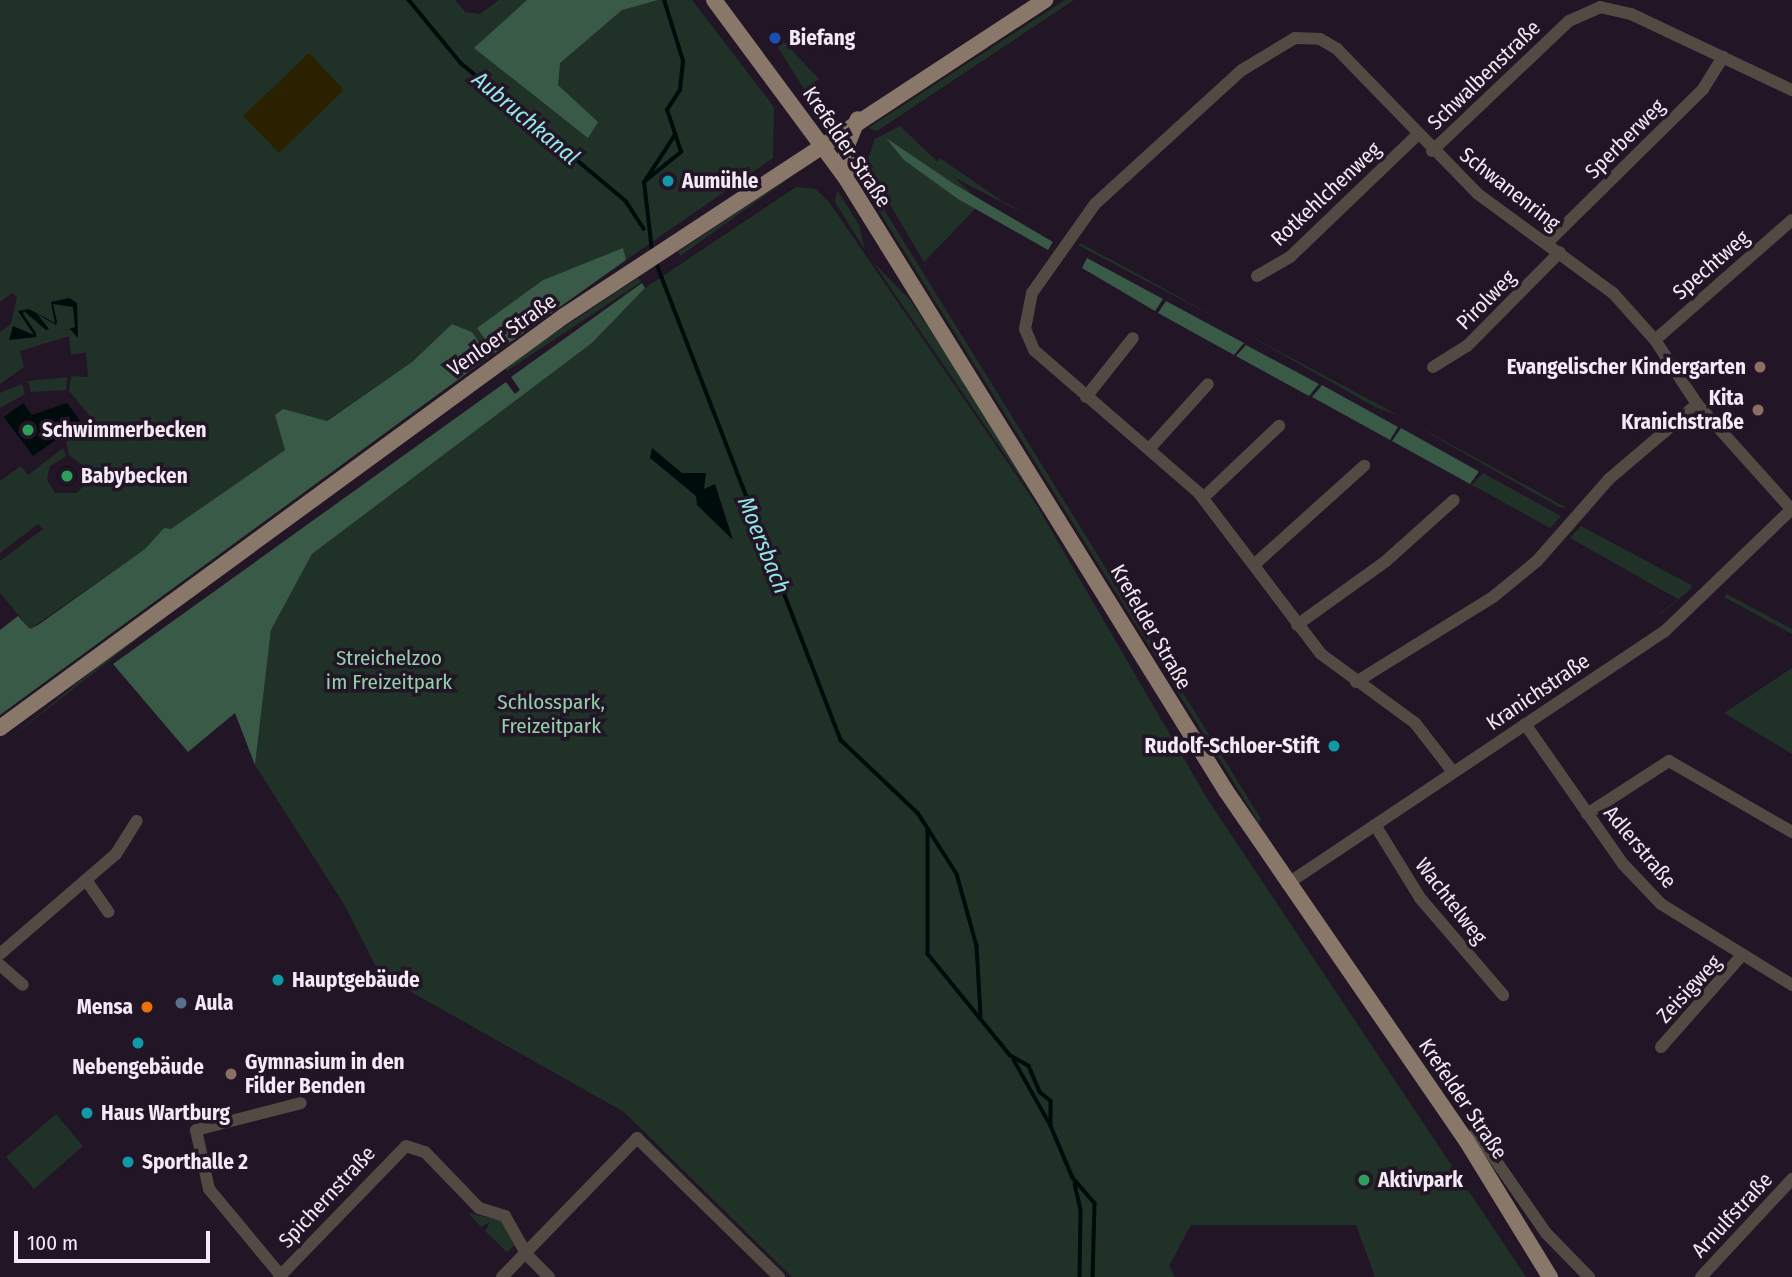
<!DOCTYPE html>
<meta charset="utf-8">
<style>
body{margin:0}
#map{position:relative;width:1792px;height:1277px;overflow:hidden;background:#221526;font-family:"Fira Sans Condensed",sans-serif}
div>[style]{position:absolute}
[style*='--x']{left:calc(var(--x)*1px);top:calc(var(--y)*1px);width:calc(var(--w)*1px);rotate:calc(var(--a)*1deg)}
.green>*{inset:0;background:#203227}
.forest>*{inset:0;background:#385a46}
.sand>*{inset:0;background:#2a2101}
.water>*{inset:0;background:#000b0c}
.round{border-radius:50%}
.stream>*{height:3.5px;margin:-1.75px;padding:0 1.75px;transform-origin:1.75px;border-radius:1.75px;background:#000b0c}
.minor>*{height:12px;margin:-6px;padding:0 6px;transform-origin:6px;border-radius:6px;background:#524a43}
.major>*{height:16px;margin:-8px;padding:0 8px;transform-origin:8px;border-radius:8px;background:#897869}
.dots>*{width:19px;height:19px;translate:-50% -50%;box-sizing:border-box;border:4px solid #221526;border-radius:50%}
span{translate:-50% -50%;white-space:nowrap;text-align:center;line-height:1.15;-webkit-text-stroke:7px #221526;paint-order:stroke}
.poi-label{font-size:21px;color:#f3eaf5;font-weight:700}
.left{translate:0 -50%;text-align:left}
.right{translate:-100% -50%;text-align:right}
.street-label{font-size:21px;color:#f3eaf5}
.park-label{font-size:21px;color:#93d1ab}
.water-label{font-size:23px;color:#92e7e6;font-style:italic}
.scale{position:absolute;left:14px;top:1231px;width:196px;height:32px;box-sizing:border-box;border:4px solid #f3eaf5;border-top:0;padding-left:9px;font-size:21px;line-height:24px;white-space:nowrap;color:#f3eaf5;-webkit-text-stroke:5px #221526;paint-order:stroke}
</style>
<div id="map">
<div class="green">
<i style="clip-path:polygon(0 0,455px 0,465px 12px,480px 14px,499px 0,692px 0,774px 107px,773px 158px,626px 260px,622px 249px,543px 280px,478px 328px,495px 353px,489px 357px,472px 332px,452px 324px,412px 362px,326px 421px,275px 415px,285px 450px,171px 530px,164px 528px,145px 549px,30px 629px,0 593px,0 561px,43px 529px,38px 524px,0 553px,0 481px,21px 466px,28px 475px,63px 448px,66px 456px,50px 466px,47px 480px,55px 493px,77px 493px,86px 483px,86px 468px,69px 455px,66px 442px,88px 428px,95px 441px,104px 433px,69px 391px,71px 376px,88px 377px,86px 352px,71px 355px,69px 336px,20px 351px,24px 367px,0 384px,0 332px,11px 324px,17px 297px,12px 293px,0 302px)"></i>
<i style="clip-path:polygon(1065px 0,1074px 0,877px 131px,868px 128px)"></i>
<i style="clip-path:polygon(781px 39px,819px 79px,805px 91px,776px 44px)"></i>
<i style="clip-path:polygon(900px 126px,981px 203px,924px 262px,866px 164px,875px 139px)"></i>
<i style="clip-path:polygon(940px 158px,1002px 201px,1060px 232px,957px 179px,936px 164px)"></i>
<i style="clip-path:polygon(862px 174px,1261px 819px,1259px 823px,858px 177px)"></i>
<i style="clip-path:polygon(787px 180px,680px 256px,678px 252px,781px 183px)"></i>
<i style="clip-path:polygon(796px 187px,816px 189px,829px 202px,1036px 504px,1208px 800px,1526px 1277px,1375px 1277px,1356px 1225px,1191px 1225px,1169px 1266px,1175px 1277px,792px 1277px,624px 1112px,397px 984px,375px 965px,345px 906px,255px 765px,271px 630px,312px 554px,592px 343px,645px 288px)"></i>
<i style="clip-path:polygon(837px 190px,859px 225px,865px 250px,835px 202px)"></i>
<i style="clip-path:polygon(1080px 243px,1132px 271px,1226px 323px,1078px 245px)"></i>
<i style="clip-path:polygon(873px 262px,910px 300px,1022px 468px,1238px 837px,1064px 541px)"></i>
<i style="clip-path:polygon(638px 278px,641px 282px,507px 371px,504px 367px)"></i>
<i style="clip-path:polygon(1229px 324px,1295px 360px,1400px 416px,1375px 407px)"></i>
<i style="clip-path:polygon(499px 371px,202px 588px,0 746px,193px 589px)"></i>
<i style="clip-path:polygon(67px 377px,66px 390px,31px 392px,28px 381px)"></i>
<i style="clip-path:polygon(22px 384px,25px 394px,0 408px,0 393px)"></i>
<i style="clip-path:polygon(1402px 418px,1489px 465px,1567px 508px,1559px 507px)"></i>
<i style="clip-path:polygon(1483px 473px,1543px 506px,1561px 516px,1550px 528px,1472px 485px)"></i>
<i style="clip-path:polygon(1581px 526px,1691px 585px,1692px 588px,1679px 599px,1663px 612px,1655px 617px,1678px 599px,1570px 538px)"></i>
<i style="clip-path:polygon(1727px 594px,1792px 629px,1792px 634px,1724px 597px)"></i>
<i style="clip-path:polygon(1792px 668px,1792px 754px,1724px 713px)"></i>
<i style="clip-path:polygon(56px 1114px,83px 1146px,34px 1189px,6px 1157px)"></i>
<i style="clip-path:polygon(468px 1213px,504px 1221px,516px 1244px,507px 1252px,485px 1231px,490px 1222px,481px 1227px)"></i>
</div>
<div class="forest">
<i style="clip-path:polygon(527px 0,658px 0,622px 10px,560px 63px,558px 85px,598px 122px,588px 138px,474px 48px)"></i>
<i style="clip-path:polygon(886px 138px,954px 184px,1053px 242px,1048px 250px,958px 199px,904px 160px)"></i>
<i style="clip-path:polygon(623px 248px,626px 260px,495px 353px,477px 328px,543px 280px)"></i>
<i style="clip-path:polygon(1087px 258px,1163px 299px,1155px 311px,1082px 268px)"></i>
<i style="clip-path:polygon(642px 283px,645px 288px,592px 343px,312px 554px,271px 630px,255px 765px,235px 713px,188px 752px,113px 664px,506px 382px,515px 394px,520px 390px,511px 377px)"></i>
<i style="clip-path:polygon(1166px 301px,1244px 343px,1234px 355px,1158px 313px)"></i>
<i style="clip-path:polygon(452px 324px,472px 332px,489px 357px,0 715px,0 630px,18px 616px,30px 629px,38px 625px,145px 549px,164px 528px,171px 529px,285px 450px,275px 415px,283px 409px,327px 421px,412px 362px)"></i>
<i style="clip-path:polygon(1246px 345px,1319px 384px,1309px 396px,1236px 356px)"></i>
<i style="clip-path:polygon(1322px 385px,1398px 427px,1390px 440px,1312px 397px)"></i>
<i style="clip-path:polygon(1401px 428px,1478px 471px,1478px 473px,1470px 484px,1392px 441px)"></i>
</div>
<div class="sand">
<i style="clip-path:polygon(309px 53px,344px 90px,279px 153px,243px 116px)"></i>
</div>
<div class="water">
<i style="clip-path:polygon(69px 298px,77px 303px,78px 338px,70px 329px,60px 332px,75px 327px,73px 307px,53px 304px,57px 322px,56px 325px,37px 314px,49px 329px,46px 330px,24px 311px,23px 314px,36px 333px,36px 337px,9px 340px,13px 326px,34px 335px,18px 311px,29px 309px,55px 323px,51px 302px)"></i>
<i style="clip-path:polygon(23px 403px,32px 415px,67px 403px,81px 422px,33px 456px,4px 417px)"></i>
<i style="clip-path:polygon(652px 448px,682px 473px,706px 473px,704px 489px,715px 484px,733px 540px,697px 505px,696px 496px,650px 458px)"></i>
<i class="round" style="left:57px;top:466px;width:20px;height:20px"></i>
</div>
<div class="stream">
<i style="--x:409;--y:0;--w:82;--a:50.5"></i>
<i style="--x:461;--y:63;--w:215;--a:39.9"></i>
<i style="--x:626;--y:201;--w:33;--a:57"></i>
<i style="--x:645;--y:181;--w:55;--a:-56.9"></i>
<i style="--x:652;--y:251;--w:69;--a:-96.6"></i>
<i style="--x:644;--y:182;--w:48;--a:-39"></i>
<i style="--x:681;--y:152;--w:44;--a:-108.4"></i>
<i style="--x:667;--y:110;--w:24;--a:-57"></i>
<i style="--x:680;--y:90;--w:29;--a:-84"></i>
<i style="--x:683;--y:61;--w:64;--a:-107.3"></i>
<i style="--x:656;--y:262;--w:513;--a:68.84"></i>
<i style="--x:841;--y:740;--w:106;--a:43.5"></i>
<i style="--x:918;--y:813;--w:72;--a:57.4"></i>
<i style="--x:957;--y:874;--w:75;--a:74.5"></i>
<i style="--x:977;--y:946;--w:70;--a:86.7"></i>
<i style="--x:928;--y:829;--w:125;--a:90"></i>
<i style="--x:928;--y:954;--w:130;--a:50.9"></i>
<i style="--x:1010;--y:1055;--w:22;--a:30"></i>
<i style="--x:1029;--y:1066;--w:28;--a:67"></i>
<i style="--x:1040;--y:1092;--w:14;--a:39"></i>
<i style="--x:1051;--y:1101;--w:25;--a:90"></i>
<i style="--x:1051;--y:1126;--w:56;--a:67.1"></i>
<i style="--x:1073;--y:1178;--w:33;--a:49"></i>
<i style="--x:1095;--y:1203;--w:74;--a:91.5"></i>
<i style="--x:1014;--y:1060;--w:76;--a:60.7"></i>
<i style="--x:1075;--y:1184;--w:26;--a:77"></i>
<i style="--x:1081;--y:1209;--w:68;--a:90.8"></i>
</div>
<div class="minor">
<i style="--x:1432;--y:151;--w:189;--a:-43.5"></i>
<i style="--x:1569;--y:21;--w:34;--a:-24"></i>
<i style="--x:1600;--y:7;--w:32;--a:13"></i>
<i style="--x:1631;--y:14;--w:178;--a:25.3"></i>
<i style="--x:1547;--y:243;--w:219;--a:-44.6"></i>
<i style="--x:1703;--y:89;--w:38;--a:-58"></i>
<i style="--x:1257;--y:276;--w:38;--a:-30"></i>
<i style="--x:1290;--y:257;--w:175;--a:-43.8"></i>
<i style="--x:1655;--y:340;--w:182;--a:-41.2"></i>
<i style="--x:1433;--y:367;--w:40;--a:-32"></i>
<i style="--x:1467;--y:346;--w:132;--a:-45.3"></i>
<i style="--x:1086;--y:397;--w:75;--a:-51.5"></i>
<i style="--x:1150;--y:448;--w:86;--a:-47.8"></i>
<i style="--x:1203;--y:498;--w:105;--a:-43.5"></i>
<i style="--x:1255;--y:564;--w:147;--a:-42"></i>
<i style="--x:1297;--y:625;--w:110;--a:-35.7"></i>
<i style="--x:1386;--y:561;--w:91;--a:-41.9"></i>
<i style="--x:1356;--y:682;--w:161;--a:-31.8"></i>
<i style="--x:1493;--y:597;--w:57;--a:-39.3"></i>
<i style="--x:1537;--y:561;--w:109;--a:-48.7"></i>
<i style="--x:1609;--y:479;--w:116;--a:-40.4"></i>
<i style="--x:1525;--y:724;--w:171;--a:55"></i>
<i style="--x:1623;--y:864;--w:55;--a:46.5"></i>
<i style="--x:1661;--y:904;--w:154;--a:31.7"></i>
<i style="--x:1453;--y:772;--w:62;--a:-127.8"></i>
<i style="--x:1415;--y:723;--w:117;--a:-143.7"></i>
<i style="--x:1321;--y:654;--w:202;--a:-127.2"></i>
<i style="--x:1199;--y:493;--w:218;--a:-139.1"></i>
<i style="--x:1034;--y:350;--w:23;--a:-113"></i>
<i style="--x:1025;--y:329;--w:37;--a:-79"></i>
<i style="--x:1032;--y:293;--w:109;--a:-54.7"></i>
<i style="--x:1095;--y:204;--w:199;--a:-42.4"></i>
<i style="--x:1242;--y:70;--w:62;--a:-31.1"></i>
<i style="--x:1295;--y:38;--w:25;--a:2"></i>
<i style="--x:1320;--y:39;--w:20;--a:30"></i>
<i style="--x:1337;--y:49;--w:202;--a:45.8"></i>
<i style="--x:1478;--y:194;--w:167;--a:36.3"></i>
<i style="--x:1613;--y:293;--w:63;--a:48.2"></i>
<i style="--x:1655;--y:340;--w:77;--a:56.7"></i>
<i style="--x:1697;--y:404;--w:142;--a:48.1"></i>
<i style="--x:1587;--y:814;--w:98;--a:-32.9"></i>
<i style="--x:1669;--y:761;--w:142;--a:30"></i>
<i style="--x:1375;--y:825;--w:86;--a:58.3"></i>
<i style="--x:1420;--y:898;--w:128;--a:49.4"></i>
<i style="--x:86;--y:880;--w:39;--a:55"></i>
<i style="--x:1287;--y:884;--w:453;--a:-33.8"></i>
<i style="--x:1664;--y:632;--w:178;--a:-43.9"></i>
<i style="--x:0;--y:954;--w:153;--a:-40.8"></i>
<i style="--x:116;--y:854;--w:39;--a:-58"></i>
<i style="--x:0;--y:965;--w:30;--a:41"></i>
<i style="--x:1661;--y:1047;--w:123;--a:-48.6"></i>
<i style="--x:1476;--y:1132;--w:123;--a:55.3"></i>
<i style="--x:1546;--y:1233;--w:62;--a:45.7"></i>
<i style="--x:279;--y:1277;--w:182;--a:-45.9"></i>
<i style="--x:406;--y:1146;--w:20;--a:18"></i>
<i style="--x:425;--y:1152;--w:78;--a:46"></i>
<i style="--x:479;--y:1208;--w:27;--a:17"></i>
<i style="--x:505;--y:1216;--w:45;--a:60.6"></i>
<i style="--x:527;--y:1255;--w:31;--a:45"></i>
<i style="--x:282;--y:1277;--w:114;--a:-129.7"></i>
<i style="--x:209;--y:1189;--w:60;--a:-102.4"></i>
<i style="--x:196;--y:1130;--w:108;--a:-14.4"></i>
<i style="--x:502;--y:1277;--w:194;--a:-45.8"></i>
<i style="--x:637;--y:1138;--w:199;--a:44.4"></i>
<i style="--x:1701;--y:1277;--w:134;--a:-47.1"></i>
</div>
<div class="major">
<i style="--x:714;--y:0;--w:224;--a:53.5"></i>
<i style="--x:847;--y:180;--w:719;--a:58.19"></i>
<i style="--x:1226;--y:791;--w:424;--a:55.5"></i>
<i style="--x:1466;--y:1140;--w:161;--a:58.5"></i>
<i style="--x:846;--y:178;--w:30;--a:-90"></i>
<i style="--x:846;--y:148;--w:31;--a:-68"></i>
<i style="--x:0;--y:728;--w:698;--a:-36.15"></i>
<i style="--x:564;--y:316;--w:576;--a:-33.3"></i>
</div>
<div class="dots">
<i style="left:775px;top:38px;background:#1a4fb4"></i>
<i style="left:668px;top:181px;background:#0f9aa8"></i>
<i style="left:1760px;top:367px;background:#8d6e63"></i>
<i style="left:1758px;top:410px;background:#8d6e63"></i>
<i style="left:28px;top:430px;background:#2e9e5b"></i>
<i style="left:67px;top:476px;background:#2e9e5b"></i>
<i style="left:1334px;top:746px;background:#0f9aa8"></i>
<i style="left:278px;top:980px;background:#0f9aa8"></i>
<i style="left:181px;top:1003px;background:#5c6f8a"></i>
<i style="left:147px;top:1007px;background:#e8710a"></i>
<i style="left:138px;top:1043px;background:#0f9aa8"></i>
<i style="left:231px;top:1074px;background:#8d6e63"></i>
<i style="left:87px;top:1113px;background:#0f9aa8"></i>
<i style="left:128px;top:1162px;background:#0f9aa8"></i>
<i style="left:1364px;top:1180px;background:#2e9e5b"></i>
</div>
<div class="poi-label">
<span class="left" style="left:789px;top:38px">Biefang</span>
<span class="left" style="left:682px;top:181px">Aumühle</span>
<span class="right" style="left:1746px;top:367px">Evangelischer Kindergarten</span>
<span class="right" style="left:1744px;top:410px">Kita<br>Kranichstraße</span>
<span class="left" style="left:42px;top:430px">Schwimmerbecken</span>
<span class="left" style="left:81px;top:476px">Babybecken</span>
<span class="right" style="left:1320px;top:746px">Rudolf-Schloer-Stift</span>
<span class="left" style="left:292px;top:980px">Hauptgebäude</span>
<span class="left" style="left:195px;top:1003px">Aula</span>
<span class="right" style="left:133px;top:1007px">Mensa</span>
<span class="left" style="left:245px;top:1074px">Gymnasium in den<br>Filder Benden</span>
<span style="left:138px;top:1067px">Nebengebäude</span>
<span class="left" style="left:101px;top:1113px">Haus Wartburg</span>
<span class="left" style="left:142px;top:1162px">Sporthalle 2</span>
<span class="left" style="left:1378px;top:1180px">Aktivpark</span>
</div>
<div class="street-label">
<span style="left:1484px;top:75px;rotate:-44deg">Schwalbenstraße</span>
<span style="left:1625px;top:139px;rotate:-45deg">Sperberweg</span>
<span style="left:847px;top:147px;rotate:56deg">Krefelder Straße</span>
<span style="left:1510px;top:189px;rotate:38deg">Schwanenring</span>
<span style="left:1326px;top:194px;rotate:-43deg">Rotkehlchenweg</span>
<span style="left:1711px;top:265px;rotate:-41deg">Spechtweg</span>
<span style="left:1486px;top:300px;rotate:-45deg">Pirolweg</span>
<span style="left:502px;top:335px;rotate:-35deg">Venloer Straße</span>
<span style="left:1151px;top:627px;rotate:60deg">Krefelder Straße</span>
<span style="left:1538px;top:692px;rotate:-34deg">Kranichstraße</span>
<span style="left:1640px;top:847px;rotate:50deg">Adlerstraße</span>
<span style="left:1451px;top:901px;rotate:52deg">Wachtelweg</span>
<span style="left:1689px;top:989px;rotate:-47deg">Zeisigweg</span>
<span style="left:1463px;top:1099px;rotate:56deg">Krefelder Straße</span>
<span style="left:327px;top:1197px;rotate:-47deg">Spichernstraße</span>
<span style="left:1732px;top:1215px;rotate:-47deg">Arnulfstraße</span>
</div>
<div class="park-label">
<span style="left:389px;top:670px">Streichelzoo<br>im Freizeitpark</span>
<span style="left:551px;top:714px">Schlosspark,<br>Freizeitpark</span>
</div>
<div class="water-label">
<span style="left:526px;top:118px;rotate:40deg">Aubruchkanal</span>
<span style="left:764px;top:545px;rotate:68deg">Moersbach</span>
</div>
<div class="scale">100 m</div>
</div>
